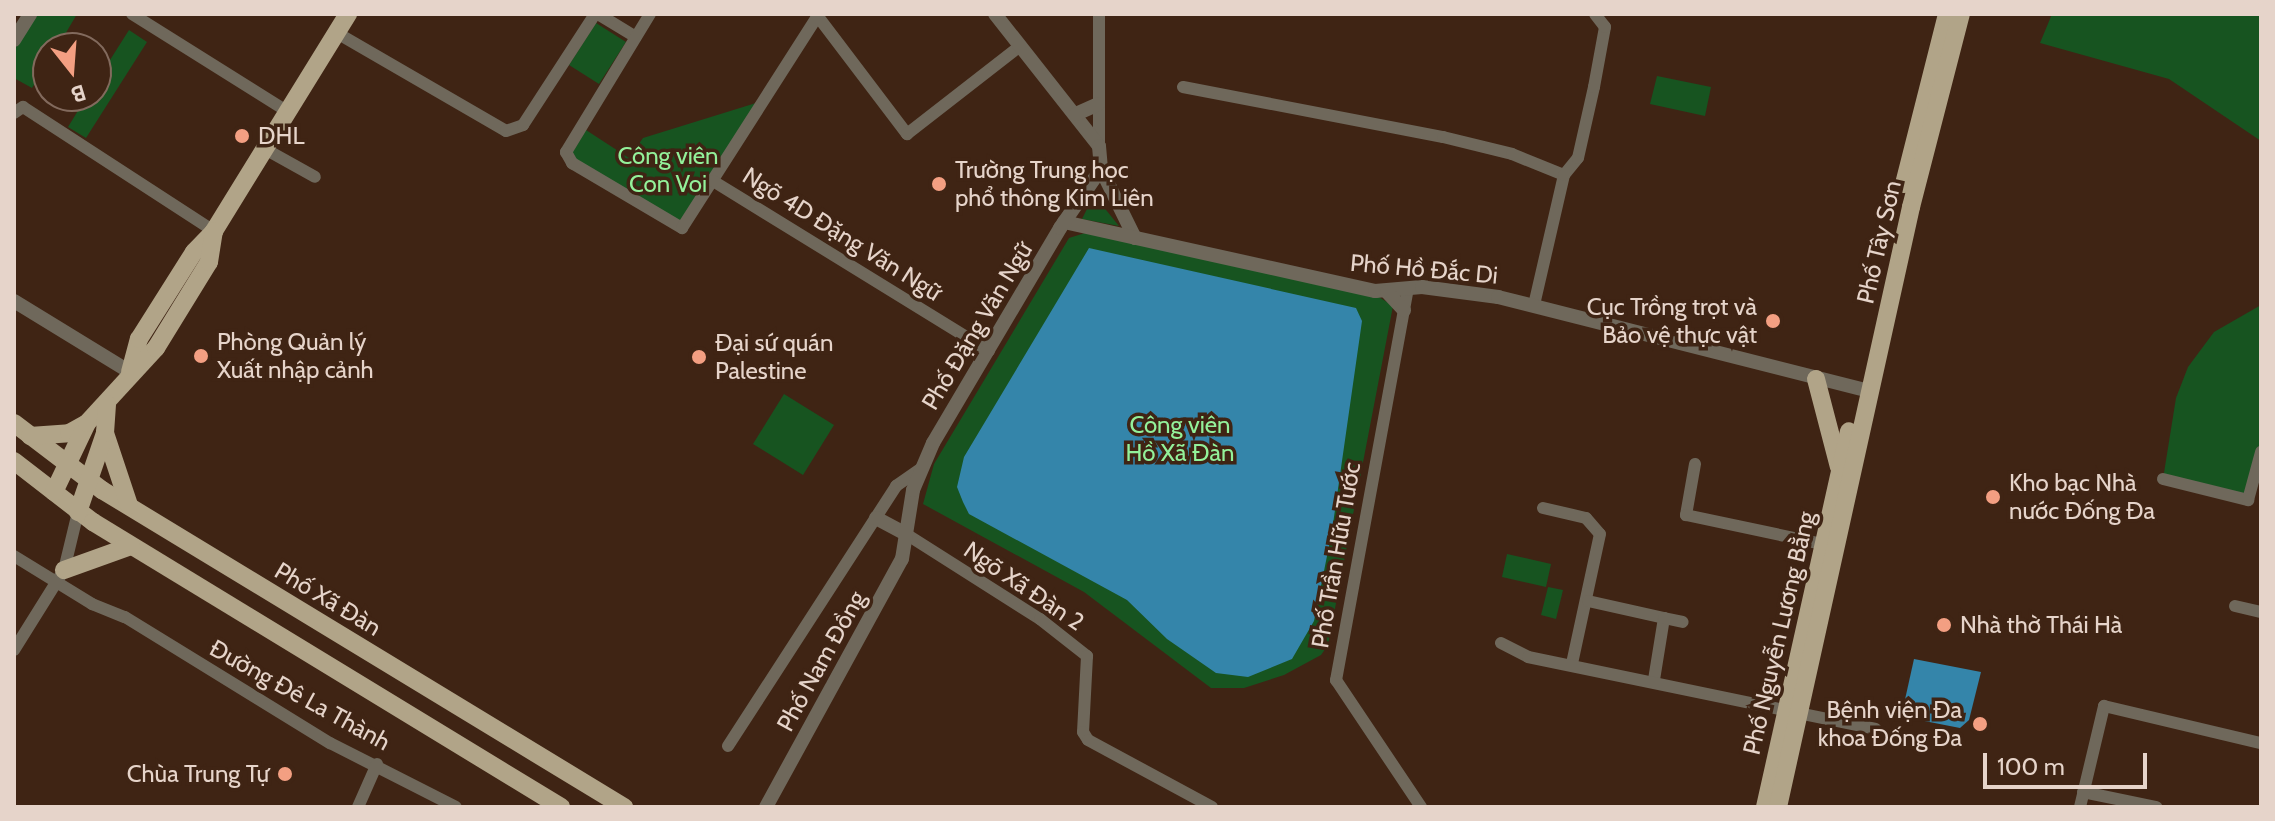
<!DOCTYPE html>
<meta charset="utf-8">
<style>
body{margin:0}
#map{position:relative;width:2275px;height:821px;overflow:hidden;background:#3f2414;font-family:Cabin,sans-serif}
div>[style]{position:absolute}
[style*='--x']{left:calc(var(--x)*1px);top:calc(var(--y)*1px);width:calc(var(--w)*1px);rotate:calc(var(--a)*1deg)}
.green>*{inset:0;background:#175420}
.water>*{inset:0;background:#3485aa}
.minor>*{height:12px;margin:-6px;padding:0 6px;transform-origin:6px;border-radius:6px;background:#6f685b}
.tertiary>*{height:14px;margin:-7px;padding:0 7px;transform-origin:7px;border-radius:7px;background:#6f685b}
.primary>*{height:18px;margin:-9px;padding:0 9px;transform-origin:9px;border-radius:9px;background:#b1a488}
.dots>*{width:22px;height:22px;translate:-50% -50%;box-sizing:border-box;border:4px solid #3f2414;border-radius:50%}
span{translate:-50% -50%;white-space:nowrap;text-align:center;line-height:1.15;-webkit-text-stroke:7px #3f2414;paint-order:stroke}
.poi-label{font-size:24px;color:#e6d4ca}
.left{translate:0 -50%;text-align:left}
.right{translate:-100% -50%;text-align:right}
.park-label{font-size:24px;color:#93f19a}
.street-label{font-size:24px;color:#e6d4ca}
.frame{position:absolute;inset:0;border:16px solid #e6d4ca;pointer-events:none}
.north{position:absolute;left:32px;top:32px;width:80px;height:80px;box-sizing:border-box;background:#3f2414;border:2px solid #826a5d;border-radius:50%;rotate:163deg;font-size:22px;font-weight:700;line-height:32px;text-align:center;color:#e6d4ca}
.north::after{content:'';display:block;margin:auto;width:28px;height:36px;background:#f39f82;clip-path:polygon(50% 0,100% 100%,50% 72%,0 100%)}
.scale{position:absolute;left:1983px;top:753px;width:164px;height:36px;box-sizing:border-box;border:4px solid #e6d4ca;border-top:0;padding-left:10px;font-size:24px;line-height:28px;white-space:nowrap;color:#e6d4ca;-webkit-text-stroke:6px #3f2414;paint-order:stroke}
</style>
<div id="map">
<div class="green">
<i style="clip-path:polygon(36px 14px,77px 14px,57px 48px,48px 48px,48px 62px,32px 88px,14px 78px,14px 50px)"></i>
<i style="clip-path:polygon(2052px 14px,2261px 14px,2261px 141px,2169px 79px,2040px 43px)"></i>
<i style="clip-path:polygon(596px 23px,626px 42px,599px 84px,569px 65px)"></i>
<i style="clip-path:polygon(129px 30px,147px 42px,86px 138px,68px 127px,87px 96px,96px 96px,96px 82px)"></i>
<i style="clip-path:polygon(1657px 76px,1711px 87px,1705px 116px,1650px 104px)"></i>
<i style="clip-path:polygon(756px 103px,681px 223px,574px 160px,572px 153px,586px 130px,629px 158px,643px 138px)"></i>
<i style="clip-path:polygon(1092px 199px,1098px 200px,1119px 226px,1082px 219px)"></i>
<i style="clip-path:polygon(1085px 233px,1379px 297px,1393px 306px,1328px 645px,1321px 655px,1284px 675px,1244px 688px,1211px 688px,1084px 592px,923px 504px,934px 464px,1069px 238px)"></i>
<i style="clip-path:polygon(2261px 305px,2261px 452px,2248px 500px,2163px 479px,2176px 398px,2188px 367px,2214px 332px)"></i>
<i style="clip-path:polygon(784px 394px,834px 425px,803px 475px,753px 444px)"></i>
<i style="clip-path:polygon(1507px 554px,1551px 564px,1546px 587px,1502px 577px)"></i>
<i style="clip-path:polygon(1548px 587px,1563px 590px,1556px 619px,1541px 615px)"></i>
</div>
<div class="water">
<i style="clip-path:polygon(1089px 248px,1356px 308px,1362px 321px,1332px 531px,1314px 621px,1292px 659px,1248px 677px,1216px 673px,1167px 639px,1127px 600px,969px 514px,963px 502px,957px 487px,964px 457px)"></i>
<i style="clip-path:polygon(1914px 659px,1981px 672px,1969px 720px,1960px 728px,1909px 718px,1904px 704px)"></i>
</div>
<div class="minor">
<i style="--x:132;--y:14;--w:184;--a:32.1"></i>
<i style="--x:598;--y:14;--w:44;--a:31.2"></i>
<i style="--x:650;--y:14;--w:162;--a:121.3"></i>
<i style="--x:566;--y:152;--w:13;--a:61"></i>
<i style="--x:572;--y:163;--w:128;--a:30.6"></i>
<i style="--x:682;--y:228;--w:254;--a:-57.4"></i>
<i style="--x:816;--y:14;--w:151;--a:52.8"></i>
<i style="--x:907;--y:134;--w:143;--a:-37.9"></i>
<i style="--x:1099;--y:14;--w:132;--a:90"></i>
<i style="--x:337;--y:33;--w:195;--a:30.1"></i>
<i style="--x:506;--y:131;--w:18;--a:-19"></i>
<i style="--x:523;--y:125;--w:132;--a:-57"></i>
<i style="--x:1183;--y:87;--w:265;--a:10.9"></i>
<i style="--x:1443;--y:137;--w:71;--a:13.8"></i>
<i style="--x:1512;--y:154;--w:56;--a:22"></i>
<i style="--x:14;--y:113;--w:11;--a:-34"></i>
<i style="--x:23;--y:107;--w:228;--a:33"></i>
<i style="--x:265;--y:149;--w:57;--a:29.2"></i>
<i style="--x:713;--y:181;--w:324;--a:31.6"></i>
<i style="--x:1408;--y:288;--w:399;--a:100.4"></i>
<i style="--x:1336;--y:680;--w:153;--a:56.2"></i>
<i style="--x:1534;--y:305;--w:133;--a:-77"></i>
<i style="--x:1564;--y:175;--w:22;--a:-51"></i>
<i style="--x:1578;--y:158;--w:73;--a:-77.3"></i>
<i style="--x:1594;--y:87;--w:61;--a:-79.6"></i>
<i style="--x:1605;--y:27;--w:16;--a:-128"></i>
<i style="--x:1695;--y:464;--w:52;--a:100"></i>
<i style="--x:1686;--y:515;--w:140;--a:12"></i>
<i style="--x:2163;--y:479;--w:88;--a:13.9"></i>
<i style="--x:2248;--y:500;--w:50;--a:-74.8"></i>
<i style="--x:1543;--y:508;--w:44;--a:13.1"></i>
<i style="--x:1586;--y:518;--w:21;--a:49"></i>
<i style="--x:1600;--y:534;--w:133;--a:102.2"></i>
<i style="--x:906;--y:534;--w:159;--a:32.4"></i>
<i style="--x:1040;--y:619;--w:60;--a:38.2"></i>
<i style="--x:1087;--y:656;--w:76;--a:93"></i>
<i style="--x:1083;--y:732;--w:9;--a:58"></i>
<i style="--x:1088;--y:740;--w:141;--a:28.4"></i>
<i style="--x:14;--y:556;--w:92;--a:31.6"></i>
<i style="--x:92;--y:604;--w:35;--a:22"></i>
<i style="--x:125;--y:617;--w:241;--a:31.6"></i>
<i style="--x:330;--y:743;--w:141;--a:26.9"></i>
<i style="--x:1588;--y:601;--w:78;--a:12.6"></i>
<i style="--x:1664;--y:618;--w:63;--a:99.2"></i>
<i style="--x:2235;--y:606;--w:27;--a:13"></i>
<i style="--x:1664;--y:618;--w:19;--a:12"></i>
<i style="--x:1501;--y:643;--w:30;--a:27"></i>
<i style="--x:1528;--y:657;--w:355;--a:11.7"></i>
<i style="--x:14;--y:650;--w:94;--a:-58"></i>
<i style="--x:64;--y:570;--w:60;--a:-76.4"></i>
<i style="--x:728;--y:746;--w:310;--a:-57.1"></i>
<i style="--x:896;--y:486;--w:32;--a:-35"></i>
<i style="--x:2083;--y:792;--w:75;--a:11.6"></i>
<i style="--x:358;--y:807;--w:47;--a:-66.2"></i>
<i style="--x:2080;--y:807;--w:104;--a:-76.6"></i>
<i style="--x:2104;--y:706;--w:161;--a:13.3"></i>
</div>
<div class="tertiary">
<i style="--x:995;--y:14;--w:168;--a:51.8"></i>
<i style="--x:1099;--y:146;--w:23;--a:85"></i>
<i style="--x:1101;--y:169;--w:77;--a:63.8"></i>
<i style="--x:14;--y:40;--w:31;--a:-58"></i>
<i style="--x:1076;--y:114;--w:24;--a:-24"></i>
<i style="--x:1064;--y:222;--w:319;--a:12.5"></i>
<i style="--x:1375;--y:291;--w:47;--a:-4.9"></i>
<i style="--x:1422;--y:287;--w:77;--a:7.5"></i>
<i style="--x:1498;--y:297;--w:384;--a:14.2"></i>
<i style="--x:1387;--y:292;--w:25;--a:47"></i>
<i style="--x:14;--y:301;--w:136;--a:31.5"></i>
<i style="--x:876;--y:518;--w:34;--a:28"></i>
<i style="--x:766;--y:807;--w:283;--a:-61.3"></i>
<i style="--x:902;--y:559;--w:70;--a:-80.9"></i>
<i style="--x:913;--y:490;--w:51;--a:-66.9"></i>
<i style="--x:933;--y:443;--w:250;--a:-59.4"></i>
<i style="--x:1060;--y:228;--w:72;--a:-55.2"></i>
</div>
<div class="primary">
<i style="--x:1904;--y:184;--w:175;--a:-75.8"></i>
<i style="--x:130;--y:372;--w:34;--a:-75"></i>
<i style="--x:139;--y:339;--w:103;--a:-57.7"></i>
<i style="--x:194;--y:252;--w:29;--a:-46"></i>
<i style="--x:214;--y:231;--w:255;--a:-58.3"></i>
<i style="--x:1816;--y:379;--w:91;--a:75.4"></i>
<i style="--x:14;--y:423;--w:111;--a:37.3"></i>
<i style="--x:102;--y:490;--w:611;--a:31.27"></i>
<i style="--x:105;--y:433;--w:76;--a:71.6"></i>
<i style="--x:30;--y:436;--w:39;--a:-4"></i>
<i style="--x:69;--y:433;--w:18;--a:-29"></i>
<i style="--x:14;--y:461;--w:100;--a:37.7"></i>
<i style="--x:93;--y:522;--w:548;--a:31.34"></i>
<i style="--x:54;--y:492;--w:76;--a:-64.4"></i>
<i style="--x:87;--y:423;--w:102;--a:-47.4"></i>
<i style="--x:156;--y:348;--w:101;--a:-58.4"></i>
<i style="--x:209;--y:262;--w:31;--a:-81"></i>
<i style="--x:78;--y:512;--w:83;--a:-71.1"></i>
<i style="--x:105;--y:433;--w:29;--a:-86"></i>
<i style="--x:64;--y:570;--w:71;--a:-19.7"></i>
<i style="--x:1765;--y:807;--w:385;--a:-77.4"></i>
<i style="--x:1778;--y:807;--w:615;--a:-77.5"></i>
<i style="--x:1911;--y:207;--w:199;--a:-75.5"></i>
</div>
<div class="dots">
<i style="left:242px;top:136px;background:#f39f82"></i>
<i style="left:939px;top:184px;background:#f39f82"></i>
<i style="left:1773px;top:321px;background:#f39f82"></i>
<i style="left:201px;top:356px;background:#f39f82"></i>
<i style="left:699px;top:357px;background:#f39f82"></i>
<i style="left:1993px;top:497px;background:#f39f82"></i>
<i style="left:1944px;top:625px;background:#f39f82"></i>
<i style="left:1980px;top:724px;background:#f39f82"></i>
<i style="left:285px;top:774px;background:#f39f82"></i>
</div>
<div class="poi-label">
<span class="left" style="left:258px;top:136px">DHL</span>
<span class="left" style="left:955px;top:184px">Trường Trung học<br>phổ thông Kim Liên</span>
<span class="right" style="left:1757px;top:321px">Cục Trồng trọt và<br>Bảo vệ thực vật</span>
<span class="left" style="left:217px;top:356px">Phòng Quản lý<br>Xuất nhập cảnh</span>
<span class="left" style="left:715px;top:357px">Đại sứ quán<br>Palestine</span>
<span class="left" style="left:2009px;top:497px">Kho bạc Nhà<br>nước Đống Đa</span>
<span class="left" style="left:1960px;top:625px">Nhà thờ Thái Hà</span>
<span class="right" style="left:1962px;top:724px">Bệnh viện Đa<br>khoa Đống Đa</span>
<span class="right" style="left:269px;top:774px">Chùa Trung Tự</span>
</div>
<div class="park-label">
<span style="left:668px;top:170px">Công viên<br>Con Voi</span>
<span style="left:1180px;top:439px">Công viên<br>Hồ Xã Đàn</span>
</div>
<div class="street-label">
<span style="left:842px;top:234px;rotate:32deg">Ngõ 4D Đặng Văn Ngữ</span>
<span style="left:1879px;top:242px;rotate:-77deg">Phố Tây Sơn</span>
<span style="left:1424px;top:269px;rotate:5deg">Phố Hồ Đắc Di</span>
<span style="left:977px;top:326px;rotate:-59deg">Phố Đặng Văn Ngữ</span>
<span style="left:1336px;top:555px;rotate:-80deg">Phố Trần Hữu Tước</span>
<span style="left:1024px;top:586px;rotate:34deg">Ngõ Xã Đàn 2</span>
<span style="left:328px;top:599px;rotate:31deg">Phố Xã Đàn</span>
<span style="left:1779px;top:633px;rotate:-77deg">Phố Nguyễn Lương Bằng</span>
<span style="left:821px;top:661px;rotate:-61deg">Phố Nam Đồng</span>
<span style="left:300px;top:695px;rotate:29deg">Đường Đê La Thành</span>
</div>
<div class="frame"></div>
<div class="north">B</div>
<div class="scale">100 m</div>
</div>
